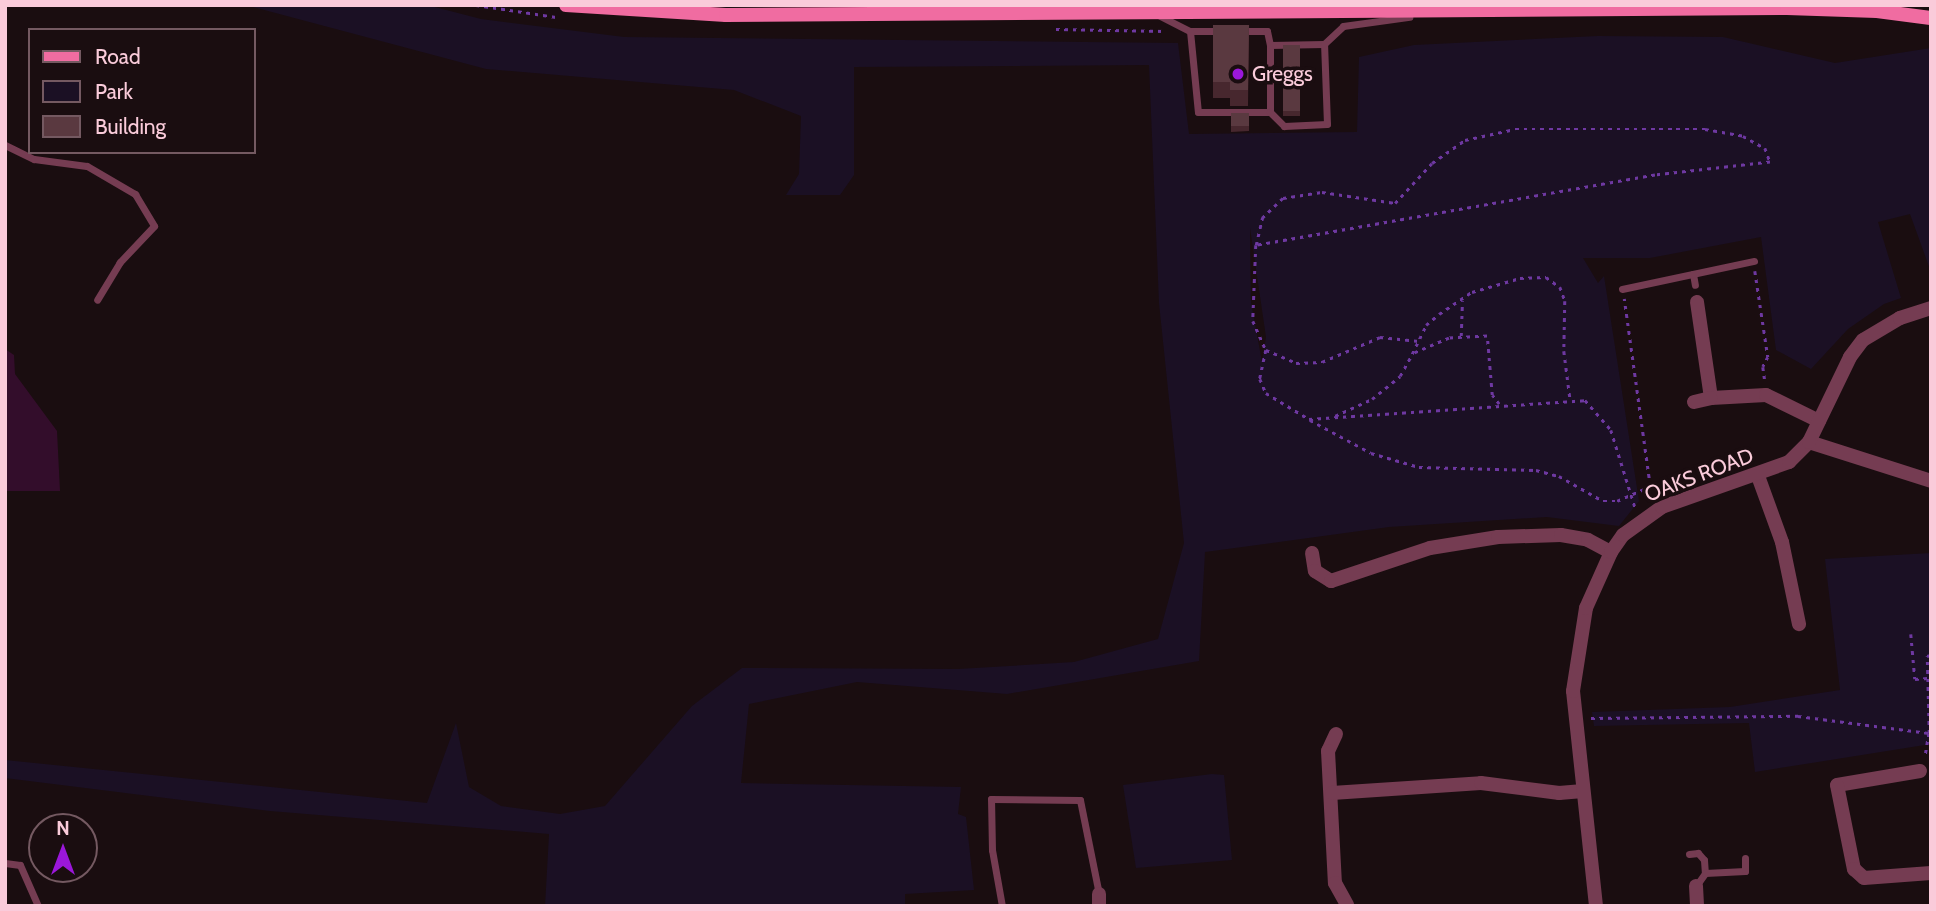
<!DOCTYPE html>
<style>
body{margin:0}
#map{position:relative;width:1936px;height:911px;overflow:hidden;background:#1a0d10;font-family:Cabin,sans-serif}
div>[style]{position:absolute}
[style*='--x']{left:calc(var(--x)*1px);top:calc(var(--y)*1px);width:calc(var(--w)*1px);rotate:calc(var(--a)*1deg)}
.green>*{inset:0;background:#1b1024}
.water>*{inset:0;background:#330d2b}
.path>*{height:2.5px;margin-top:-1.25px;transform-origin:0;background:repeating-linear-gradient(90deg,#6e38a1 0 3.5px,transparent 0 8.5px)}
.lane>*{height:7px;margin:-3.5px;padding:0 3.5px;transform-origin:3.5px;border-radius:3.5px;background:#753c52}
.street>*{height:14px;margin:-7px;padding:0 7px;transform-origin:7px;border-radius:7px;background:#753c52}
.secondary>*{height:14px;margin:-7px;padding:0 7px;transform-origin:7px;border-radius:7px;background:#f06ca1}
.wall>*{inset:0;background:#47272e}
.building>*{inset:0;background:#5a3940}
.dots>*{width:19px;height:19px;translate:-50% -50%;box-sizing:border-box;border:4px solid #1a0d10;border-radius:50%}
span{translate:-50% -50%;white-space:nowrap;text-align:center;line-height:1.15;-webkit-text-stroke:7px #1a0d10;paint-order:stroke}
.poi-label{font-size:21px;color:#facbda}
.left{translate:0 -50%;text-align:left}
.street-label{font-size:21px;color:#facbda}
.frame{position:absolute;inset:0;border:7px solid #facbda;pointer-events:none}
.legend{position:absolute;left:28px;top:28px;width:228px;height:126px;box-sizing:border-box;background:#1a0d10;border:2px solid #745961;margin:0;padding:9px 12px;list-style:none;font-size:21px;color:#facbda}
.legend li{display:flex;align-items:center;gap:14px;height:35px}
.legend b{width:35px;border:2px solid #745961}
.north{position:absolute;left:28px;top:813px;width:70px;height:70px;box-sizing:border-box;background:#1a0d10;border:2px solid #745961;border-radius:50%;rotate:0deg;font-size:19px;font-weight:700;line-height:28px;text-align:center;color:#facbda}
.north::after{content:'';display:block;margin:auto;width:24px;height:32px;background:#9b17da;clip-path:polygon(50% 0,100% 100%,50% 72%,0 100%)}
</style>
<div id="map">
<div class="green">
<i style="clip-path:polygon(evenodd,246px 5px,427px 5px,481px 19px,624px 37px,1178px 43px,1189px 134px,1357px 132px,1359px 57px,1414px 45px,1598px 36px,1723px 37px,1835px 63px,1931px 48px,1931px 272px,1910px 214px,1878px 222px,1901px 298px,1884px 304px,1848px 329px,1811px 369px,1776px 350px,1761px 237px,1650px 258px,1583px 258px,1598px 283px,1604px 276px,1639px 501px,1619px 526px,1547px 517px,1389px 527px,1205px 552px,1199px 661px,1007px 694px,857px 682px,749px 704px,741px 783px,961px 787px,958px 814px,966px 817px,974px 890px,905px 894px,905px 906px,545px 906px,549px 834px,270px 811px,5px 778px,5px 760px,427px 803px,456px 723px,469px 787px,501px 806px,560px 814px,605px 806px,692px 706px,742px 668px,958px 669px,1074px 662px,1158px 639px,1184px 543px,1159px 303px,1149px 65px,854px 67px,854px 175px,840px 195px,786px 195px,799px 174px,801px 116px,734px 90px,486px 69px,246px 5px,1250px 228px,1266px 337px,1262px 362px,1251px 302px,1250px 228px)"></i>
<i style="clip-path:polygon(1931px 553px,1931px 744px,1755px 772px,1749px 723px,1594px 726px,1592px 712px,1730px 707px,1840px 690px,1825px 559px)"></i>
<i style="clip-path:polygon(1212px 774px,1224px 775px,1232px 860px,1136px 868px,1123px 785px)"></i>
</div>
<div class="water">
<i style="clip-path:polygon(5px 349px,14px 355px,15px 374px,57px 431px,60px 491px,5px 491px)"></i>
</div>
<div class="path">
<i style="--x:476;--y:5;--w:81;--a:8.5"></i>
<i style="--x:1056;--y:29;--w:109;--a:1.1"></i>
<i style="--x:1256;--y:245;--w:28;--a:-77"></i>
<i style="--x:1262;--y:218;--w:29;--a:-44"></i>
<i style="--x:1283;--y:198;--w:39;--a:-9"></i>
<i style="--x:1322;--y:192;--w:74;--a:8.6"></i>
<i style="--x:1395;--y:203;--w:54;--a:-47.2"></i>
<i style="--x:1432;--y:163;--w:40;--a:-34.9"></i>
<i style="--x:1465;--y:140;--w:51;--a:-12.4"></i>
<i style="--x:1515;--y:129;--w:190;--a:0"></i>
<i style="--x:1705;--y:129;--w:39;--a:10"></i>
<i style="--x:1743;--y:136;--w:25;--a:29"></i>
<i style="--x:1765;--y:148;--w:15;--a:70"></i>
<i style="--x:1770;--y:162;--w:116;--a:173.6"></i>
<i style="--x:1655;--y:175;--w:405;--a:170"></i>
<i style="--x:1256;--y:245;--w:76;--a:92.3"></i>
<i style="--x:1253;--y:321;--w:32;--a:66"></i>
<i style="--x:1266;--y:350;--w:30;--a:102"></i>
<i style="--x:1260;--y:379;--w:15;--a:67"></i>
<i style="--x:1266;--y:393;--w:50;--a:31.2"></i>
<i style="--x:1309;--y:419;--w:277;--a:-3.9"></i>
<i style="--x:1585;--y:400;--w:40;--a:49"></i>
<i style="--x:1611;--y:430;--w:81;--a:72.7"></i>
<i style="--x:1755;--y:271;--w:87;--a:81.4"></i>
<i style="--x:1768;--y:357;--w:11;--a:117"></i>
<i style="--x:1763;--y:367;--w:14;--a:82"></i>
<i style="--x:1461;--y:336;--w:35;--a:-88"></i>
<i style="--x:1266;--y:350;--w:33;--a:23"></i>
<i style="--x:1296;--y:363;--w:26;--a:-2"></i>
<i style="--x:1322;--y:362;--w:63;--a:-23.3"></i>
<i style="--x:1380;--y:337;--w:39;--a:6"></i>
<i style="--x:1499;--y:404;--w:11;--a:-128"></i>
<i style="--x:1492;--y:395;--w:59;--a:-94.8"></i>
<i style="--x:1487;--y:336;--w:38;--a:177"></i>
<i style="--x:1449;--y:338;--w:40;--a:156.6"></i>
<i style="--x:1412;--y:354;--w:32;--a:-64"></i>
<i style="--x:1426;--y:325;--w:17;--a:-40"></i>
<i style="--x:1439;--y:314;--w:40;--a:-34"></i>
<i style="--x:1472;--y:292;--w:50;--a:-16.3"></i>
<i style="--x:1520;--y:278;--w:26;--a:-2"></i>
<i style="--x:1546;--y:277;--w:17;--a:36"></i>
<i style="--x:1560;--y:287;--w:15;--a:70"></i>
<i style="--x:1565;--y:301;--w:50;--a:91.1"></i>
<i style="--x:1564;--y:351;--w:47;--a:82.7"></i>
<i style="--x:1335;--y:416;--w:41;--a:-24.7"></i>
<i style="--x:1372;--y:399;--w:36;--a:-39"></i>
<i style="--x:1400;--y:376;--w:25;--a:-61"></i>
<i style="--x:1310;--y:420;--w:69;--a:28.4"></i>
<i style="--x:1371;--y:453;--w:50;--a:16.3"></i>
<i style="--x:1419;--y:467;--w:117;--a:1.5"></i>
<i style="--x:1536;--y:470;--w:24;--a:15"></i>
<i style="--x:1559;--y:476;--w:51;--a:29.6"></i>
<i style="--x:1603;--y:501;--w:14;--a:0"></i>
<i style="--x:1617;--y:501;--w:36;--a:-24"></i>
<i style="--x:1650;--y:486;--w:189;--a:-97.9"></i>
<i style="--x:1911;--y:634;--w:45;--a:84.9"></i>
<i style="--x:1915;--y:679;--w:13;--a:-4"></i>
<i style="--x:1591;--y:718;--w:207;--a:-0.6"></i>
<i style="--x:1798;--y:716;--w:132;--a:7.4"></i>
<i style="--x:1929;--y:733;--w:24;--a:99"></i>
<i style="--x:1929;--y:733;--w:77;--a:-91.5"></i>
<i style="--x:1927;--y:656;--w:4;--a:-14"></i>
</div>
<div class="lane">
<i style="--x:1160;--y:16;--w:34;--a:27"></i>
<i style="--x:1190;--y:31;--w:32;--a:0"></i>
<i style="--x:1190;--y:31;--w:81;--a:84.4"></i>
<i style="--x:1198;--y:112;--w:72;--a:0"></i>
<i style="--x:1270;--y:112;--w:67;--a:-90"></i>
<i style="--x:1240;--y:31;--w:27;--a:0"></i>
<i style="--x:1267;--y:31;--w:14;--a:78"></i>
<i style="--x:1270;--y:45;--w:54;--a:-1.1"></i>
<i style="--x:1324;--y:44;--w:26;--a:-43"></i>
<i style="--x:1343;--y:26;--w:67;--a:-7.8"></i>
<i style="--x:1270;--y:112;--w:20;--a:45"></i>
<i style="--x:1284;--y:126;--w:43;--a:-2.7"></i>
<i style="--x:1327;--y:124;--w:80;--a:-92.1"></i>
<i style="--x:5;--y:145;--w:32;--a:26"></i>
<i style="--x:34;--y:159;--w:53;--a:7.5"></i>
<i style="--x:87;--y:166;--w:56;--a:30.3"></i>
<i style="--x:135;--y:194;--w:37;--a:59"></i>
<i style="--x:154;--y:226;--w:50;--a:133.4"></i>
<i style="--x:120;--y:262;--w:44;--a:121.2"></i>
<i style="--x:1693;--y:274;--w:11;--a:80"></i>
<i style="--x:1622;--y:289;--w:135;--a:-12"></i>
<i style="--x:1689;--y:854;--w:9;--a:-6"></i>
<i style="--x:1698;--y:853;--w:9;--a:49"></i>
<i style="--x:1704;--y:860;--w:13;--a:86"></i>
<i style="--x:5;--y:863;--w:15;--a:8"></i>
<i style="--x:20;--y:865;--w:45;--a:66.3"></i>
<i style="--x:1696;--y:886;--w:16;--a:-55"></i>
<i style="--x:1705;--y:873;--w:40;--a:-2.9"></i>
<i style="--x:1745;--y:871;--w:13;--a:-90"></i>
<i style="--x:1002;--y:906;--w:57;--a:-100.1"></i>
<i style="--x:992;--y:850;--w:51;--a:-91.1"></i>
<i style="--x:991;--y:799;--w:89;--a:0.6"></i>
<i style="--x:1080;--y:800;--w:96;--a:78.6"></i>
</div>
<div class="street">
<i style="--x:1697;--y:302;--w:97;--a:81.7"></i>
<i style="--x:1711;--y:398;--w:55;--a:-3.1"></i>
<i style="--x:1766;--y:395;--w:59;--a:26.1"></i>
<i style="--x:1694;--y:402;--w:17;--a:-13"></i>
<i style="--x:1809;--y:442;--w:128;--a:17.7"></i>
<i style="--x:1758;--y:476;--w:70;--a:70"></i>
<i style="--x:1782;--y:542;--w:84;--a:78.3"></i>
<i style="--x:1312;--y:553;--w:18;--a:81"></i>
<i style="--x:1315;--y:571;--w:19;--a:32"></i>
<i style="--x:1331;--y:581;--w:104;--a:-18.4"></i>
<i style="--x:1430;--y:548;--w:69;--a:-9.2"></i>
<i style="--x:1498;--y:537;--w:63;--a:-1.8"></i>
<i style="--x:1561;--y:535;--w:27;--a:10"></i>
<i style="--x:1588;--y:540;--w:26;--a:28"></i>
<i style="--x:1336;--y:734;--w:19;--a:115"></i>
<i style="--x:1328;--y:751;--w:132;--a:87"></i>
<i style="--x:1335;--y:883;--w:25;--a:61"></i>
<i style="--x:1920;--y:771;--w:84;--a:170.4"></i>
<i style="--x:1837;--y:785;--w:86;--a:78.6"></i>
<i style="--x:1854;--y:869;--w:13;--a:42"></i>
<i style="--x:1864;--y:878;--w:67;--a:-4.3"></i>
<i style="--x:1332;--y:793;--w:149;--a:-3.8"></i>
<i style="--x:1481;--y:783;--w:79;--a:7.3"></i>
<i style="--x:1559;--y:793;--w:24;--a:-5"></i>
<i style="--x:1696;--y:886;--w:20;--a:87"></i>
<i style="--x:1099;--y:894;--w:12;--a:90"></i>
<i style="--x:1596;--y:906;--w:216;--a:-96.1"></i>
<i style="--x:1573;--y:691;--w:84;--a:-81.1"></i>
<i style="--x:1586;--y:608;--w:61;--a:-65.9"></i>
<i style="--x:1611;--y:552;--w:21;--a:-55"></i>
<i style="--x:1623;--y:535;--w:48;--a:-35.7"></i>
<i style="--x:1662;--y:507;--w:135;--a:-19.5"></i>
<i style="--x:1789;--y:462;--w:28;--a:-45"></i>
<i style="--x:1809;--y:442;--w:94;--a:-64.2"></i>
<i style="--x:1850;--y:357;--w:21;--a:-53"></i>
<i style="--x:1863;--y:340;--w:43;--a:-30.7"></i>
<i style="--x:1900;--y:318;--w:33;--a:-18"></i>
</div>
<div class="secondary">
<i style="--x:566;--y:5;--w:160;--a:3.6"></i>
<i style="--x:726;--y:15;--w:1061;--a:-0.38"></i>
<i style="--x:1787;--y:8;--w:90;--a:1.9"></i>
<i style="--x:1877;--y:11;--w:54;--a:7.4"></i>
</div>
<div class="wall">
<i style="clip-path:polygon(1213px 25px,1249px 25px,1248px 106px,1230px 106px,1230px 98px,1213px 98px)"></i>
<i style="clip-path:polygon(1283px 45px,1300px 45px,1300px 116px,1283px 116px)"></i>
<i style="clip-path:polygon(1231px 113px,1249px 113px,1249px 131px,1231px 132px)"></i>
</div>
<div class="building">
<i style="clip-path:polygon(1213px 25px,1249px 25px,1248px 90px,1230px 90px,1230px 82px,1213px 82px)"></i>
<i style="clip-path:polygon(1283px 45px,1300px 45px,1300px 111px,1283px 111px)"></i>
<i style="clip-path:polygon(1231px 113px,1249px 113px,1249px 126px,1231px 126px)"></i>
</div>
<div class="dots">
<i style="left:1238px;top:74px;background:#9b17da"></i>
</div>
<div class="poi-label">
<span class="left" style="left:1252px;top:74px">Greggs</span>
</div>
<div class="street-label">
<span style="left:1699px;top:475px;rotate:-21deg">OAKS ROAD</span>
</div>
<div class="frame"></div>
<ul class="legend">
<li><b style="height:9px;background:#f06ca1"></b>Road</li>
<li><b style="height:19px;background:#1b1024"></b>Park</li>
<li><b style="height:19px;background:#5a3940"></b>Building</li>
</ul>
<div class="north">N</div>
</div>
